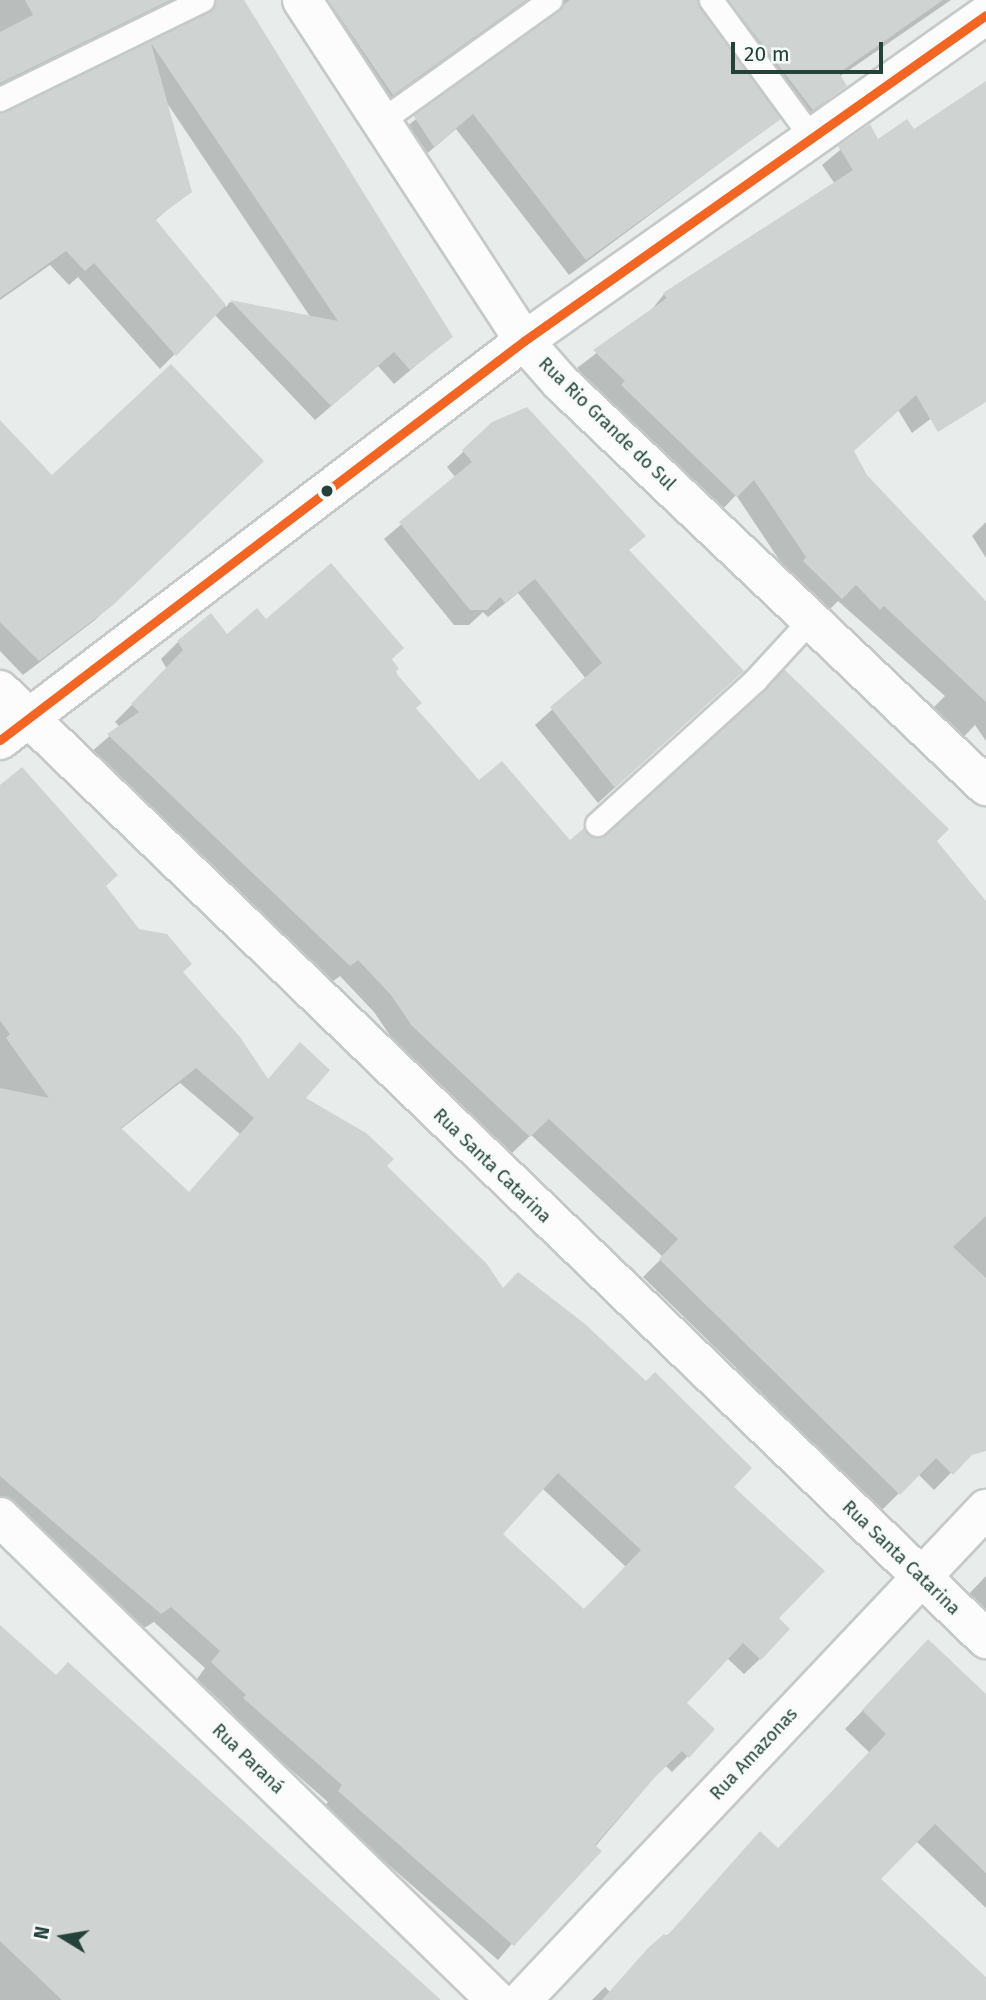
<!DOCTYPE html>
<meta charset="utf-8">
<style>
body{margin:0}
#map{position:relative;width:986px;height:2000px;overflow:hidden;background:#e8edeb;font-family:"Fira Sans",sans-serif}
div>[style]{position:absolute}
[style*='--x']{left:calc(var(--x)*1px);top:calc(var(--y)*1px);width:calc(var(--w)*1px);rotate:calc(var(--a)*1deg)}
.shadow>*{inset:0;background:#0003}
.building>*{inset:0;background:#cfd4d2}
.roads{filter:drop-shadow(2px 0 #c5cac8) drop-shadow(-2px 0 #c5cac8) drop-shadow(0 2px #c5cac8) drop-shadow(0 -2px #c5cac8)}
.lane>*{height:23px;margin:-11.5px;padding:0 11.5px;transform-origin:11.5px;border-radius:11.5px;background:#fcfcfc}
.street>*{height:38px;margin:-19px;padding:0 19px;transform-origin:19px;border-radius:19px;background:#fcfcfc}
.secondary>*{height:38px;margin:-19px;padding:0 19px;transform-origin:19px;border-radius:19px;background:#fcfcfc}
.bus-1>*{height:9px;margin:-4.5px;padding:0 4.5px;transform-origin:4.5px;border-radius:4.5px;background:#f26522}
.dots>*{width:19px;height:19px;translate:-50% -50%;box-sizing:border-box;border:4px solid #f7fbf9;border-radius:50%}
span{translate:-50% -50%;white-space:nowrap;text-align:center;line-height:1.15;-webkit-text-stroke:5px #f7fbf9;paint-order:stroke}
.street-label{font-size:18px;color:#24423a}
.north{position:absolute;left:28px;top:1902px;width:70px;height:70px;-webkit-text-stroke:5px #f7fbf9;paint-order:stroke;rotate:281deg;font-size:19px;font-weight:700;line-height:28px;text-align:center;color:#24423a}
.north::after{content:'';display:block;margin:auto;width:24px;height:32px;background:#24423a;clip-path:polygon(50% 0,100% 100%,50% 72%,0 100%)}
.scale{position:absolute;left:731px;top:42px;width:152px;height:32px;box-sizing:border-box;border:4px solid #24423a;border-top:0;padding-left:9px;font-size:21px;line-height:24px;white-space:nowrap;color:#24423a;-webkit-text-stroke:5px #f7fbf9;paint-order:stroke}
</style>
<div id="map">
<div class="shadow">
<i style="clip-path:polygon(evenodd,0 0,242px 0,450px 337px,394px 384px,378px 366px,315px 420px,214px 314px,160px 369px,78px 277px,69px 285px,50px 265px,0 300px,0 113px,202px 18px,195px 3px,0 90px,0 0,167px 103px,311px 318px,230px 302px,226px 307px,154px 221px,190px 191px,167px 103px)"></i>
<i style="clip-path:polygon(308px 0,951px 0,839px 77px,845px 86px,796px 125px,706px 8px,696px 3px,779px 119px,569px 275px,456px 129px,417px 162px,398px 133px,549px 17px,545px 7px,532px 1px,524px 4px,376px 110px)"></i>
<i style="clip-path:polygon(986px 83px,986px 377px,912px 433px,898px 410px,853px 451px,865px 476px,986px 604px,986px 741px,975px 725px,957px 744px,926px 715px,945px 696px,838px 601px,824px 615px,790px 576px,736px 495px,719px 513px,605px 403px,609px 399px,577px 368px,649px 313px,664px 294px,835px 184px,822px 165px,869px 126px,878px 141px,913px 132px)"></i>
<i style="clip-path:polygon(0 423px,52px 477px,247px 476px,95px 620px,23px 675px,0 651px)"></i>
<i style="clip-path:polygon(493px 424px,627px 551px,725px 687px,598px 803px,535px 725px,586px 679px,518px 593px,488px 617px,483px 612px,469px 625px,454px 625px,384px 539px,456px 478px,447px 467px)"></i>
<i style="clip-path:polygon(986px 522px,986px 558px,972px 536px)"></i>
<i style="clip-path:polygon(266px 621px,390px 660px,414px 709px,479px 782px,570px 842px,935px 841px,986px 904px,986px 1437px,934px 1490px,918px 1474px,882px 1510px,643px 1277px,663px 1257px,531px 1135px,512px 1153px,395px 1043px,374px 1012px,340px 976px,332px 982px,91px 752px,120px 727px,115px 722px,167px 669px,161px 659px,178px 642px,227px 637px)"></i>
<i style="clip-path:polygon(evenodd,0 788px,104px 887px,138px 930px,182px 972px,267px 1081px,303px 1099px,384px 1166px,502px 1290px,732px 1487px,776px 1618px,760px 1659px,744px 1674px,727px 1658px,685px 1703px,688px 1756px,672px 1772px,665px 1765px,498px 1960px,323px 1808px,328px 1802px,228px 1715px,231px 1711px,197px 1679px,205px 1668px,154px 1622px,144px 1628px,0 1505px,0 788px,180px 1083px,240px 1134px,188px 1194px,121px 1129px,180px 1083px,0 788px,542px 1488px,626px 1567px,584px 1611px,501px 1534px,542px 1488px)"></i>
<i style="clip-path:polygon(986px 1576px,986px 1617px,965px 1598px)"></i>
<i style="clip-path:polygon(0 1630px,436px 2000px,0 2000px)"></i>
<i style="clip-path:polygon(911px 1660px,986px 1697px,986px 1908px,916px 1841px,878px 1879px,986px 1980px,986px 2000px,592px 2000px,605px 1987px,610px 1992px,649px 1949px,778px 1850px,870px 1753px,845px 1729px)"></i>
</div>
<div class="building">
<i style="clip-path:polygon(25px 0,170px 0,0 83px,0 32px,33px 15px)"></i>
<i style="clip-path:polygon(216px 0,244px 0,453px 337px,410px 370px,394px 352px,331px 406px,230px 300px,338px 321px,151px 43px,192px 192px,155px 219px,226px 305px,176px 356px,94px 263px,85px 271px,66px 251px,0 298px,0 113px,208px 13px)"></i>
<i style="clip-path:polygon(328px 0,526px 0,393px 95px)"></i>
<i style="clip-path:polygon(570px 0,697px 0,781px 119px,586px 260px,473px 114px,434px 147px,413px 115px)"></i>
<i style="clip-path:polygon(728px 0,943px 0,839px 73px,847px 86px,813px 110px)"></i>
<i style="clip-path:polygon(986px 81px,986px 402px,938px 432px,916px 395px,854px 451px,867px 475px,986px 601px,986px 702px,884px 606px,880px 610px,856px 585px,842px 599px,803px 561px,806px 557px,754px 480px,737px 497px,621px 385px,625px 381px,593px 350px,667px 298px,663px 293px,853px 170px,838px 146px,870px 124px,878px 139px,907px 119px,914px 129px)"></i>
<i style="clip-path:polygon(171px 364px,264px 461px,112px 606px,39px 661px,0 622px,0 420px,52px 475px)"></i>
<i style="clip-path:polygon(527px 407px,646px 536px,629px 550px,744px 671px,615px 788px,550px 707px,602px 663px,535px 579px,505px 603px,500px 597px,487px 610px,470px 610px,399px 522px,472px 462px,462px 450px,492px 422px)"></i>
<i style="clip-path:polygon(331px 563px,404px 648px,392px 659px,399px 669px,395px 672px,422px 703px,416px 708px,479px 780px,502px 761px,570px 840px,584px 828px,593px 837px,606px 834px,784px 669px,949px 829px,937px 841px,986px 901px,986px 1216px,953px 1247px,986px 1278px,986px 1451px,972px 1455px,953px 1475px,936px 1458px,900px 1495px,659px 1259px,678px 1239px,549px 1119px,530px 1137px,412px 1026px,391px 995px,358px 960px,350px 966px,107px 734px,139px 712px,131px 704px,183px 650px,177px 641px,211px 613px,227px 634px,257px 608px,266px 619px)"></i>
<i style="clip-path:polygon(evenodd,22px 767px,118px 875px,106px 886px,139px 929px,167px 934px,192px 964px,183px 972px,240px 1037px,268px 1079px,300px 1042px,330px 1070px,306px 1098px,366px 1133px,394px 1159px,387px 1166px,487px 1264px,503px 1288px,518px 1272px,585px 1324px,646px 1381px,655px 1372px,752px 1468px,734px 1487px,825px 1571px,779px 1618px,790px 1629px,761px 1660px,743px 1643px,687px 1703px,715px 1729px,689px 1758px,682px 1751px,654px 1778px,595px 1845px,602px 1851px,514px 1946px,338px 1791px,342px 1785px,243px 1698px,246px 1695px,211px 1662px,220px 1651px,171px 1607px,161px 1614px,0 1476px,0 1088px,49px 1098px,6px 1038px,10px 1034px,0 1021px,0 785px,22px 767px,196px 1068px,254px 1118px,189px 1192px,121px 1128px,196px 1068px,22px 767px,558px 1473px,641px 1550px,584px 1609px,503px 1534px,558px 1473px)"></i>
<i style="clip-path:polygon(0 1625px,56px 1675px,68px 1662px,441px 2000px,62px 2000px,0 1941px)"></i>
<i style="clip-path:polygon(928px 1639px,986px 1694px,986px 1873px,935px 1824px,881px 1879px,986px 1977px,986px 2000px,602px 2000px,648px 1948px,664px 1934px,667px 1936px,760px 1831px,778px 1848px,886px 1734px,862px 1710px)"></i>
</div>
<div class="roads">
<div class="lane">
<i style="--x:711;--y:0;--w:171;--a:53.8"></i>
<i style="--x:0;--y:99;--w:225;--a:-26.1"></i>
<i style="--x:381;--y:121;--w:208;--a:-35.6"></i>
<i style="--x:597;--y:824;--w:214;--a:-42.3"></i>
<i style="--x:755;--y:680;--w:83;--a:-47.4"></i>
</div>
<div class="street">
<i style="--x:0;--y:690;--w:1369;--a:43.9"></i>
<i style="--x:0;--y:740;--w:659;--a:-37.29"></i>
<i style="--x:524;--y:341;--w:565;--a:-35.21"></i>
<i style="--x:0;--y:1517;--w:692;--a:44.24"></i>
<i style="--x:522;--y:2000;--w:676;--a:-46.62"></i>
</div>
<div class="secondary">
<i style="--x:302;--y:0;--w:407;--a:56.9"></i>
<i style="--x:524;--y:341;--w:56;--a:48.6"></i>
<i style="--x:561;--y:383;--w:586;--a:43.48"></i>
</div>
</div>
<div class="bus-1">
<i style="--x:0;--y:740;--w:659;--a:-37.29"></i>
<i style="--x:524;--y:341;--w:565;--a:-35.21"></i>
</div>
<div class="dots">
<i style="left:327px;top:491px;background:#24423a"></i>
</div>
<div class="street-label">
<span style="left:607px;top:424px;rotate:44deg">Rua Rio Grande do Sul</span>
<span style="left:492px;top:1166px;rotate:44deg">Rua Santa Catarina</span>
<span style="left:901px;top:1558px;rotate:44deg">Rua Santa Catarina</span>
<span style="left:754px;top:1754px;rotate:-47deg">Rua Amazonas</span>
<span style="left:248px;top:1759px;rotate:44deg">Rua Paraná</span>
</div>
<div class="north">N</div>
<div class="scale">20 m</div>
</div>
